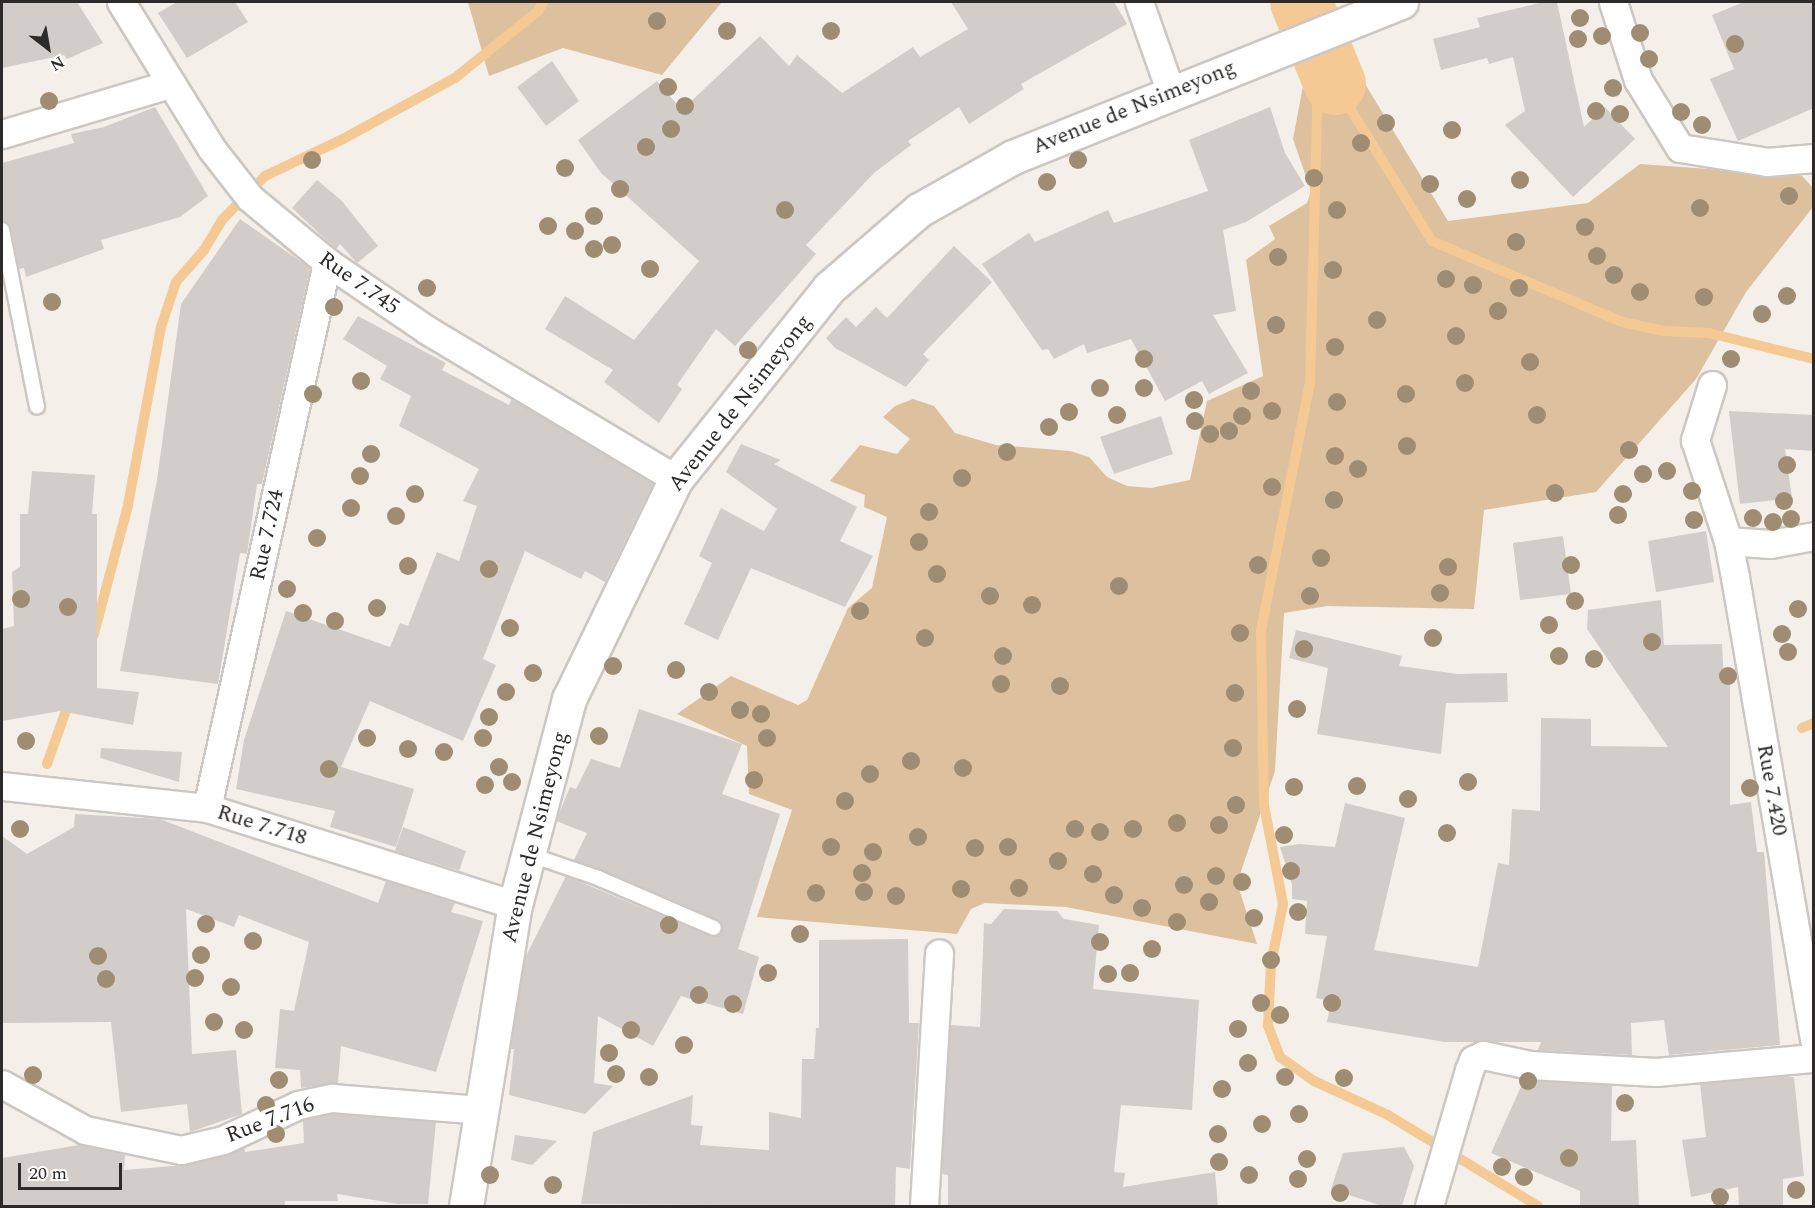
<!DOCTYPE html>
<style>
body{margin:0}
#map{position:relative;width:1815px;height:1208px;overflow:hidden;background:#f4efe9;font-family:Spectral,serif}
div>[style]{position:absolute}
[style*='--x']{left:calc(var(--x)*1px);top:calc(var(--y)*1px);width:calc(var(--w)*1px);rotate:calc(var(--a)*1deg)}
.green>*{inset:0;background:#ddc09d}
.stream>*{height:10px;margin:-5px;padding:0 5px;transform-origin:5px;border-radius:5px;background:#f4c993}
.river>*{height:62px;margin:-31px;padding:0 31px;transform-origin:31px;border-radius:31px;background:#f4c993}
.building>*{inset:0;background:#d2cdc8}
.roads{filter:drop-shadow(2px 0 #ccc7c2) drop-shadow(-2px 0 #ccc7c2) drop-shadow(0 2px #ccc7c2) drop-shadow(0 -2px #ccc7c2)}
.lane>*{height:14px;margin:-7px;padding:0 7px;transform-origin:7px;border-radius:7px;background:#fff}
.street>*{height:27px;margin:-13.5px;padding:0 13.5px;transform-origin:13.5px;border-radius:13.5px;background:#fff}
.secondary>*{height:33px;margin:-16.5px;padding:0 16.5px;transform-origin:16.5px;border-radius:16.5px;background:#fff}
.trees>*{width:18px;height:18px;margin:-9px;border-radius:50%;background:#9f8d73}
span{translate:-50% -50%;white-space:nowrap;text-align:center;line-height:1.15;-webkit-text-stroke:6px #fff;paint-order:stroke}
.street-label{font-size:22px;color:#2c2b29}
.frame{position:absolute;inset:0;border:3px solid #2c2b29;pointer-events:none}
.north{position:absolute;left:18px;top:18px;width:60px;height:60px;-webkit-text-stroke:4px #fff;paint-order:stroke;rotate:149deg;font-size:16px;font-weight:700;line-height:24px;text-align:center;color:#2c2b29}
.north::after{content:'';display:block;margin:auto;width:21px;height:27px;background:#2c2b29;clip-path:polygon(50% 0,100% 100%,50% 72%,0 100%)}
.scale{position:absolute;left:18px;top:1163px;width:104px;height:27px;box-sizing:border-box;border:3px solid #2c2b29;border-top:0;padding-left:8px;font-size:18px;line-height:21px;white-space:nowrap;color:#2c2b29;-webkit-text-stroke:4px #fff;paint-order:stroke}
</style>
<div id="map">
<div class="green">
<i style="clip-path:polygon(468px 2px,722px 2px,662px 75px,563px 48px,489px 76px)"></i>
<i style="clip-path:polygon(1275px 2px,1333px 2px,1282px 17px)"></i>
<i style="clip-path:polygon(1350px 59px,1448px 221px,1588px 203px,1640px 164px,1802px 176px,1813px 188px,1813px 207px,1746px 292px,1696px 379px,1596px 492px,1484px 510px,1474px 609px,1327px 606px,1284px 613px,1275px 771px,1237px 883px,1257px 944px,1066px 907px,985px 903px,971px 909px,957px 934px,757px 917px,792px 810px,749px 794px,747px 746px,677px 714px,731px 676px,798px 705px,807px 700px,848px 608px,872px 588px,887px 517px,864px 507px,865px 495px,830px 481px,860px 445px,897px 454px,910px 439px,883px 417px,895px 406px,913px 399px,934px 406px,955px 433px,996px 445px,1070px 451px,1089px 457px,1107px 477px,1127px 486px,1151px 488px,1190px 480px,1207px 401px,1263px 376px,1246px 260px,1275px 239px,1269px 226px,1307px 203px,1311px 191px,1293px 139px,1305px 75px)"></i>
</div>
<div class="stream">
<i style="--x:94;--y:634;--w:133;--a:-75.2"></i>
<i style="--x:128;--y:505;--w:181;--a:-79.5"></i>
<i style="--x:161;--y:327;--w:47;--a:-71.6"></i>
<i style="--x:176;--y:282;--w:43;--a:-48.8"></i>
<i style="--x:204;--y:250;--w:35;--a:-59"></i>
<i style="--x:222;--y:220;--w:62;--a:-45.7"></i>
<i style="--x:265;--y:176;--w:86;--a:-25.4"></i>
<i style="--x:343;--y:139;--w:128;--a:-28.6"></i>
<i style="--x:455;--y:78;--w:107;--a:-38.9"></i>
<i style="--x:538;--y:11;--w:10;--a:-61"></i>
<i style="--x:1802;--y:728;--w:13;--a:-23"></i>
<i style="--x:47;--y:764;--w:69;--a:-70.5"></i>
<i style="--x:1538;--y:1206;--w:175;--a:-148.8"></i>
<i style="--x:1388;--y:1115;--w:81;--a:-155.3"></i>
<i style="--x:1314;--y:1081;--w:42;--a:-144.8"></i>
<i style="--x:1280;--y:1057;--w:34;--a:-111"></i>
<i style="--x:1268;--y:1025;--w:61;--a:-87.2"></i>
<i style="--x:1271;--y:964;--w:61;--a:-78.7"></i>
<i style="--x:1283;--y:904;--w:101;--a:-100.9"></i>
<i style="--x:1264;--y:805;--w:175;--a:-91"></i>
<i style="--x:1261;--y:630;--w:252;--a:-78.8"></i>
<i style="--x:1310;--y:383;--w:276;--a:-88.5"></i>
<i style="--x:1317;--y:107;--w:29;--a:-52"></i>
<i style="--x:1335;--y:84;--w:185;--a:58.3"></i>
<i style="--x:1432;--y:241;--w:207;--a:23.1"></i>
<i style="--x:1622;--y:322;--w:43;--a:12.1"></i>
<i style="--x:1664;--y:331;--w:45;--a:2.5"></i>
<i style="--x:1709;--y:333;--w:108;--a:13.9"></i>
</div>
<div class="river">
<i style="--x:1301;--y:2;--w:89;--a:67.5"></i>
</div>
<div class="building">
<i style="clip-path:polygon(2px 2px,77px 2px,103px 43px,67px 59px,64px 55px,2px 68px)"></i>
<i style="clip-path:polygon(177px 2px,235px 2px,248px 22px,187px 58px,158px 13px)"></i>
<i style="clip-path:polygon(951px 2px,1114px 2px,1127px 24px,1021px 84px,1024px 89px,969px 124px,959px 107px,908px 141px,911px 145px,874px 173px,806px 245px,816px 254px,735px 346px,716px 329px,677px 385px,682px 389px,659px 423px,604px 382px,613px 370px,545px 329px,565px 296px,634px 340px,699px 261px,601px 173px,578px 140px,657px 81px,682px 110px,760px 36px,789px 66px,797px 55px,842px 93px,913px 47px,920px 57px,968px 29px)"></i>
<i style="clip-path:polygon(1544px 2px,1557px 2px,1584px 127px,1605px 107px,1635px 139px,1573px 197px,1505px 125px,1525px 111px,1513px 57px,1489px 64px,1487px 58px,1441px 70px,1433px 39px,1480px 27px,1477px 18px)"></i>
<i style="clip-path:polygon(1744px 2px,1814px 2px,1814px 108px,1738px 141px,1710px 79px,1734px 69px,1712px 15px)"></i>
<i style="clip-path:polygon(552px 61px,579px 101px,546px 126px,517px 87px)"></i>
<i style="clip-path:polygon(155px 107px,208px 196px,180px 217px,101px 240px,104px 249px,26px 277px,24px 268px,19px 269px,11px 228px,2px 221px,2px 163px,74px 143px,71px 134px,104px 127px)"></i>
<i style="clip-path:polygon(1270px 107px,1285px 153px,1305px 186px,1246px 222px,1223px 230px,1236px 311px,1213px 315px,1248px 373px,1209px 394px,1202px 381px,1165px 401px,1131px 339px,1087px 353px,1084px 344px,1054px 359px,1048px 349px,1042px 350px,982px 264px,1029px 233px,1035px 242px,1108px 210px,1114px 223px,1208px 191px,1189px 140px)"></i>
<i style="clip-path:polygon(317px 180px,341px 200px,378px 246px,357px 263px,340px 244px,336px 249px,292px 208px)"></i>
<i style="clip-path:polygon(240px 219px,310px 268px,262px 484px,257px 484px,247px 554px,240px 553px,218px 684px,120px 671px,157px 480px,181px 304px)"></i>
<i style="clip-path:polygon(954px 246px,992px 282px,923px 354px,929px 360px,906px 387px,835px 348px,826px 338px,846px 317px,856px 327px,876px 307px,887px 318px)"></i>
<i style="clip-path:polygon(358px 316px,446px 363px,442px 370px,509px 405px,511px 400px,524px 406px,653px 484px,605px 582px,585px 571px,581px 579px,525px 551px,483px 659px,496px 665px,463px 741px,370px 701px,341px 767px,414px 789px,396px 847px,330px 827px,335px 811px,236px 789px,244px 740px,286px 611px,390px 647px,400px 623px,408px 626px,437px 552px,459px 561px,477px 506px,463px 501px,479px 469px,399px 426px,411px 396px,380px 379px,387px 366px,343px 339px)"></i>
<i style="clip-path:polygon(1729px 411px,1814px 415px,1814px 451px,1785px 449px,1792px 498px,1740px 504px)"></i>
<i style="clip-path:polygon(1161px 416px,1173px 454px,1114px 474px,1100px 437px)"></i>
<i style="clip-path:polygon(741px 444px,781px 460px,774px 464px,857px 507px,840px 541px,873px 556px,845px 607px,751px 568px,718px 640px,684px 624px,712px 563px,699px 556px,721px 508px,764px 531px,777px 509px,726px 472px)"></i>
<i style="clip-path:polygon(32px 471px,95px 475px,92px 514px,97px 514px,97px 688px,139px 692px,133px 725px,60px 711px,2px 721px,2px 629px,14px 626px,12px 572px,20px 567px,20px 514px,28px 514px)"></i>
<i style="clip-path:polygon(1706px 531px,1714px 582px,1656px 592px,1648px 541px)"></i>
<i style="clip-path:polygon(1563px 536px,1571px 594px,1520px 600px,1513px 543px)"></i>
<i style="clip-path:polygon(1661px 600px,1664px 645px,1722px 644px,1724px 684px,1730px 684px,1730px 805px,1751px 802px,1757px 852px,1764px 852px,1780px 1045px,1669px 1055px,1664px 1020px,1631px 1023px,1632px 1055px,1538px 1050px,1541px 1042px,1445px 1042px,1327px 1022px,1331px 1001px,1316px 998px,1327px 936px,1305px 934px,1307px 901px,1292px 899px,1292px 884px,1280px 847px,1299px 844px,1335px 847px,1345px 803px,1405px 818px,1374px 950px,1478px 967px,1498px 863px,1509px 865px,1512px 809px,1540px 811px,1541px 718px,1591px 719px,1591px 746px,1668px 747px,1587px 629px,1588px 610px)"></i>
<i style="clip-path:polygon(1296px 630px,1402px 656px,1399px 666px,1458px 674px,1507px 673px,1508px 702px,1446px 703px,1441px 754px,1317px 734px,1328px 668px,1289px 658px)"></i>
<i style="clip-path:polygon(639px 709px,742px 744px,722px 794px,780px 814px,738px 949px,759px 957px,743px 1014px,681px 996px,653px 1046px,598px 1016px,594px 1083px,613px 1086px,585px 1114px,509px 1095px,514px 1049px,511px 1049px,525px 958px,566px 876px,710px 936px,719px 936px,723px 928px,718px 920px,574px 860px,587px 833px,556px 821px,570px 787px,576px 789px,591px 759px,620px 768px)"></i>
<i style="clip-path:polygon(101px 748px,182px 752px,179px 782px,100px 758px)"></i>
<i style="clip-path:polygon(75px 814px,160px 819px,378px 903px,386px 881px,455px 903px,451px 912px,483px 921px,436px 1072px,341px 1046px,338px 1083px,301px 1088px,300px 1070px,275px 1068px,280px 1009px,294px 1011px,309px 942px,239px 915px,234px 927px,186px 909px,192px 1054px,236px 1050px,242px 1114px,190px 1132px,187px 1104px,121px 1112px,111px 1022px,2px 1023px,2px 836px,27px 854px,74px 827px)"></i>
<i style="clip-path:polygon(403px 827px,466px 851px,459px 871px,467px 873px,395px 851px)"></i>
<i style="clip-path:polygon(1004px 909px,1057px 911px,1064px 919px,1099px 925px,1093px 989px,1199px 1000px,1192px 1110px,1121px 1105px,1114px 1172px,1125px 1173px,1123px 1187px,1215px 1172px,1218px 1206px,948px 1206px,948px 1175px,942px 1174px,950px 1025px,980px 1027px,984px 923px,991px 924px)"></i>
<i style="clip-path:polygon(908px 939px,909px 1023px,919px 1023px,910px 1169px,896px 1167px,895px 1206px,581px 1204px,593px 1132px,693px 1095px,691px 1125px,703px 1126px,700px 1145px,769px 1150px,769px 1112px,801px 1118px,802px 1059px,814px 1059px,816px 1028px,819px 1028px,819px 940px)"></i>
<i style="clip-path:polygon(1782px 1077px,1794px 1077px,1804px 1176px,1783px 1179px,1783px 1206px,1739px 1206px,1738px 1187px,1691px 1197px,1682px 1140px,1706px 1137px,1700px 1084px)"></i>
<i style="clip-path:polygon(1524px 1080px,1612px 1085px,1611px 1141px,1636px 1140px,1639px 1206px,1580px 1206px,1580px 1191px,1491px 1153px)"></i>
<i style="clip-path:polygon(333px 1114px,436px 1122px,428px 1204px,398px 1204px,337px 1194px,338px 1201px,285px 1201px,285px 1206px,2px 1206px,2px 1158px,79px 1145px,125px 1155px,124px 1170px,185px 1165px,245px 1147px,245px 1152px,304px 1143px,303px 1120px)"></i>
<i style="clip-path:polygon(515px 1135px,557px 1141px,532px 1165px,511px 1160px)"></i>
<i style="clip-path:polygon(1404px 1147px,1414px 1166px,1402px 1206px,1382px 1206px,1331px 1189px,1343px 1153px)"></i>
</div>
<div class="roads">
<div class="lane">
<i style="--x:2;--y:230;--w:180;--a:78.8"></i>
<i style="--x:528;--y:854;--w:74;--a:18.9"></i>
<i style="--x:598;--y:878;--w:126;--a:23.3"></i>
</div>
<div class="street">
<i style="--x:121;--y:2;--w:172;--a:58.3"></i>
<i style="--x:211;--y:148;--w:63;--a:52"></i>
<i style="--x:250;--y:198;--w:100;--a:39.7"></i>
<i style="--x:327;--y:262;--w:121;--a:34.2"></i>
<i style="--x:427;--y:330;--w:290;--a:30.9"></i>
<i style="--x:1139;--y:2;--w:96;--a:70.6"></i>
<i style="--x:1613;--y:2;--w:82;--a:72.2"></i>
<i style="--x:1638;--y:80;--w:80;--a:58.3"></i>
<i style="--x:1680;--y:148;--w:88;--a:9.1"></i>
<i style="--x:1767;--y:162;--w:47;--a:-4.9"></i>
<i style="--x:2;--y:134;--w:175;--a:-16.6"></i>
<i style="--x:1712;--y:385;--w:58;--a:107.2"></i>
<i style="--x:1695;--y:440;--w:106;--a:71.9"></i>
<i style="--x:1728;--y:541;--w:37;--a:79"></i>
<i style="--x:1735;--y:577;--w:469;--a:80.3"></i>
<i style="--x:1728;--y:541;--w:42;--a:4.1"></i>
<i style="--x:1770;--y:544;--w:45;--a:-10.3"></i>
<i style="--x:2;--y:786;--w:206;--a:6.1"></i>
<i style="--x:207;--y:808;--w:323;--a:17.5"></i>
<i style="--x:207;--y:808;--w:559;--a:-77.6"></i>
<i style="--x:2;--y:1084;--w:95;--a:29"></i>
<i style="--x:85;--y:1130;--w:98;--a:11.8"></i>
<i style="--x:181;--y:1150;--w:43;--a:-13.4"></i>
<i style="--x:223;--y:1140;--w:83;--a:-25"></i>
<i style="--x:298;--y:1105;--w:35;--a:-12"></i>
<i style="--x:332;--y:1098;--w:148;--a:4.6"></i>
<i style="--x:924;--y:1206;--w:253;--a:-86.6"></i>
<i style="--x:1429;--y:1206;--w:142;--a:-73.6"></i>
<i style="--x:1469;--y:1070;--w:11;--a:-68"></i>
<i style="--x:1473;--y:1060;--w:11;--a:-27"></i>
<i style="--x:1483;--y:1055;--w:48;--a:12"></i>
<i style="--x:1530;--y:1065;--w:126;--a:3.2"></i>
<i style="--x:1656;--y:1072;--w:159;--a:-5.1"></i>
</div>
<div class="secondary">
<i style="--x:466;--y:1206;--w:305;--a:-80.8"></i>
<i style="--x:515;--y:905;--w:213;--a:-75.3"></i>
<i style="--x:569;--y:699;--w:245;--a:-64.1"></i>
<i style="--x:676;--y:479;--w:245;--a:-51.3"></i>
<i style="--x:829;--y:288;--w:119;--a:-40.9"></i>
<i style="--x:919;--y:210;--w:108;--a:-29.4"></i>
<i style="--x:1013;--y:157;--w:418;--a:-21.8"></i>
</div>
</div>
<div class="trees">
<i style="left:1580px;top:18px"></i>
<i style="left:657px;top:21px"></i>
<i style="left:727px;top:31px"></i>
<i style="left:831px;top:31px"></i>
<i style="left:1640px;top:33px"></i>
<i style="left:1602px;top:36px"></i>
<i style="left:1578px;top:39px"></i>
<i style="left:1735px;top:44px"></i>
<i style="left:1649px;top:59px"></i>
<i style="left:668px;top:87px"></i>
<i style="left:1613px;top:88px"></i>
<i style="left:49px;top:101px"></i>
<i style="left:685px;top:106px"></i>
<i style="left:1596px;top:111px"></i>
<i style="left:1681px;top:112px"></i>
<i style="left:1620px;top:114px"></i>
<i style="left:1386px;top:123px"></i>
<i style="left:1702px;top:125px"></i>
<i style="left:671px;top:129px"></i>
<i style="left:1452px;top:130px"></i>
<i style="left:1361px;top:143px"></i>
<i style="left:646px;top:147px"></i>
<i style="left:312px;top:160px"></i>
<i style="left:1078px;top:160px"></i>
<i style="left:565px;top:168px"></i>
<i style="left:1314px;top:178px"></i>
<i style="left:1520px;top:180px"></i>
<i style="left:1047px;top:182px"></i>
<i style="left:1430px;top:184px"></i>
<i style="left:620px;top:189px"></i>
<i style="left:1789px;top:196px"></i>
<i style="left:1467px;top:199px"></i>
<i style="left:1700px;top:208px"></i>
<i style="left:785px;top:210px"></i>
<i style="left:1337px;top:210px"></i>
<i style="left:594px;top:216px"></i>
<i style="left:548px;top:226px"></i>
<i style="left:1585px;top:227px"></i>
<i style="left:575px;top:231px"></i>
<i style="left:1516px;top:242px"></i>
<i style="left:612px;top:245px"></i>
<i style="left:594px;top:249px"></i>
<i style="left:1597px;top:256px"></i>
<i style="left:1278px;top:257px"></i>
<i style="left:650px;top:269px"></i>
<i style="left:1333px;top:270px"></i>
<i style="left:1614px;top:275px"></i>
<i style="left:1446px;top:279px"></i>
<i style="left:1473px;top:285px"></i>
<i style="left:427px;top:288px"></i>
<i style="left:1519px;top:288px"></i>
<i style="left:1640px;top:292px"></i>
<i style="left:1787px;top:296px"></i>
<i style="left:1704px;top:297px"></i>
<i style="left:52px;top:302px"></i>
<i style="left:334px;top:307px"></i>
<i style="left:1498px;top:311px"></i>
<i style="left:1762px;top:314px"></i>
<i style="left:1377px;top:320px"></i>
<i style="left:1276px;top:325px"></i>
<i style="left:1456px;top:336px"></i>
<i style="left:1335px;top:347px"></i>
<i style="left:748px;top:350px"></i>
<i style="left:1144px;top:359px"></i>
<i style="left:1731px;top:359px"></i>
<i style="left:1530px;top:362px"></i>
<i style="left:361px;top:381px"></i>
<i style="left:1465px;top:383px"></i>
<i style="left:1100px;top:388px"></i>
<i style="left:1144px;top:388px"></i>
<i style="left:1251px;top:391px"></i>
<i style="left:313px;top:394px"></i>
<i style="left:1406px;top:394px"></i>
<i style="left:1194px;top:400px"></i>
<i style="left:1337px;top:402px"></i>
<i style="left:1272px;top:411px"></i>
<i style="left:1069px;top:412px"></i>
<i style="left:1117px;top:415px"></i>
<i style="left:1537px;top:415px"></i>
<i style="left:1242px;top:416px"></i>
<i style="left:1195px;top:421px"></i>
<i style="left:1049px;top:427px"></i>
<i style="left:1229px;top:431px"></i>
<i style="left:1210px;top:434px"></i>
<i style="left:1407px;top:446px"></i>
<i style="left:1629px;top:450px"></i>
<i style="left:1007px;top:452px"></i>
<i style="left:371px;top:454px"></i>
<i style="left:1335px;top:456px"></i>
<i style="left:1787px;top:465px"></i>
<i style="left:1358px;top:469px"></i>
<i style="left:1667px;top:471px"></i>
<i style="left:1643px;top:474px"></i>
<i style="left:360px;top:476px"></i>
<i style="left:962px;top:478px"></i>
<i style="left:1272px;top:487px"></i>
<i style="left:1692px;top:491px"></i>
<i style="left:1555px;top:493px"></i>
<i style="left:415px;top:494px"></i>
<i style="left:1623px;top:494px"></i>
<i style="left:1334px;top:500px"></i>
<i style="left:1784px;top:501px"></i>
<i style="left:351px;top:508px"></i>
<i style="left:929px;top:512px"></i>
<i style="left:1618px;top:515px"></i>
<i style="left:396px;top:516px"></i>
<i style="left:1753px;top:518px"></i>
<i style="left:1791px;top:519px"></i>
<i style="left:1694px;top:520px"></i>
<i style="left:1773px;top:522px"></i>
<i style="left:317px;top:538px"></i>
<i style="left:919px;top:542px"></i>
<i style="left:1321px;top:558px"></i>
<i style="left:1258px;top:565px"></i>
<i style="left:1571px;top:565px"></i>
<i style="left:408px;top:566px"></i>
<i style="left:1448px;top:567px"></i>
<i style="left:489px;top:569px"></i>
<i style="left:937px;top:574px"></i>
<i style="left:1119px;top:586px"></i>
<i style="left:287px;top:589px"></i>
<i style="left:1440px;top:593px"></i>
<i style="left:990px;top:596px"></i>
<i style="left:1310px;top:596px"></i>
<i style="left:21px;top:599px"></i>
<i style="left:1575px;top:601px"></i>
<i style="left:1032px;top:605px"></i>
<i style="left:68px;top:607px"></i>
<i style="left:377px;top:608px"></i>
<i style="left:1798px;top:609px"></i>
<i style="left:860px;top:611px"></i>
<i style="left:303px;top:613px"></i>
<i style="left:335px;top:621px"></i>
<i style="left:1549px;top:625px"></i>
<i style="left:510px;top:628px"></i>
<i style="left:1240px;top:633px"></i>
<i style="left:1782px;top:634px"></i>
<i style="left:925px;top:638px"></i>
<i style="left:1433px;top:638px"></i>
<i style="left:1652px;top:642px"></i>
<i style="left:1304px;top:649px"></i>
<i style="left:1788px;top:652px"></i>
<i style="left:1003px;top:656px"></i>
<i style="left:1559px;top:656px"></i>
<i style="left:1594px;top:659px"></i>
<i style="left:613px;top:666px"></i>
<i style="left:676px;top:670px"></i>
<i style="left:533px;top:673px"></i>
<i style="left:1728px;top:676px"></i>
<i style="left:1001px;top:684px"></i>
<i style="left:1060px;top:686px"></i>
<i style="left:506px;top:692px"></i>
<i style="left:709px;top:692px"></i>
<i style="left:1235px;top:693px"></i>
<i style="left:1297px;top:709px"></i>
<i style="left:740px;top:710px"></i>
<i style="left:761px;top:714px"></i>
<i style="left:489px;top:717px"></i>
<i style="left:599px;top:736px"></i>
<i style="left:367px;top:738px"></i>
<i style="left:483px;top:738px"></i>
<i style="left:767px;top:738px"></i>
<i style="left:26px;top:741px"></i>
<i style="left:1233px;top:748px"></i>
<i style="left:408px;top:749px"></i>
<i style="left:444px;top:752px"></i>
<i style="left:911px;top:761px"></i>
<i style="left:499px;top:767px"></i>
<i style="left:963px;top:768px"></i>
<i style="left:329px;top:769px"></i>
<i style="left:870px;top:774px"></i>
<i style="left:754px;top:780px"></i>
<i style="left:512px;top:782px"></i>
<i style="left:1468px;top:782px"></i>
<i style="left:485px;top:785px"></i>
<i style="left:1357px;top:786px"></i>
<i style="left:1294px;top:787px"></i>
<i style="left:1750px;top:788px"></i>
<i style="left:1408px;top:799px"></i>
<i style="left:845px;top:801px"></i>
<i style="left:1236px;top:805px"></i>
<i style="left:1177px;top:823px"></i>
<i style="left:1219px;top:825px"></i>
<i style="left:20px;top:829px"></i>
<i style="left:1075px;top:829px"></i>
<i style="left:1133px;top:829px"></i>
<i style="left:1100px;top:832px"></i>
<i style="left:1447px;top:833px"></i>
<i style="left:1284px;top:835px"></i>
<i style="left:918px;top:837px"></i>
<i style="left:831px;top:847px"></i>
<i style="left:1008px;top:847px"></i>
<i style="left:975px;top:848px"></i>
<i style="left:873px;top:852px"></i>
<i style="left:1058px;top:861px"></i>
<i style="left:1291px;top:871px"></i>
<i style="left:862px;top:873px"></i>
<i style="left:1093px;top:874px"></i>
<i style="left:1216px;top:876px"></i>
<i style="left:1242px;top:882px"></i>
<i style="left:1184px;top:885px"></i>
<i style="left:1019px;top:888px"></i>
<i style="left:961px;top:889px"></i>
<i style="left:864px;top:892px"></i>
<i style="left:816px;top:893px"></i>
<i style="left:1114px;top:895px"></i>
<i style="left:896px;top:896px"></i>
<i style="left:1209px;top:902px"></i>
<i style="left:1142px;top:908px"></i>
<i style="left:1298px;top:912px"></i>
<i style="left:1254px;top:918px"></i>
<i style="left:1177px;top:922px"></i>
<i style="left:206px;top:924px"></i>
<i style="left:669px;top:925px"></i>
<i style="left:800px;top:934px"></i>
<i style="left:253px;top:941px"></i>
<i style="left:1100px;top:942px"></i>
<i style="left:1152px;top:949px"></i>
<i style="left:201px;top:955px"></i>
<i style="left:98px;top:956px"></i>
<i style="left:1271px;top:960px"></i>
<i style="left:768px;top:973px"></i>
<i style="left:1130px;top:973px"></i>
<i style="left:1108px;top:974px"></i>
<i style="left:195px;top:978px"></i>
<i style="left:106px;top:979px"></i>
<i style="left:231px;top:987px"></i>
<i style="left:699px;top:995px"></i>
<i style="left:1261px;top:1003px"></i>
<i style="left:1332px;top:1003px"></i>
<i style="left:733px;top:1004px"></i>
<i style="left:1280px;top:1015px"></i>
<i style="left:214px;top:1022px"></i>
<i style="left:1238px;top:1029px"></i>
<i style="left:244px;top:1030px"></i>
<i style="left:631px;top:1030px"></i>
<i style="left:684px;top:1045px"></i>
<i style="left:609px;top:1053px"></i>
<i style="left:1248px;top:1063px"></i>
<i style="left:616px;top:1074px"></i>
<i style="left:33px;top:1075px"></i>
<i style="left:649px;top:1077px"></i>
<i style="left:1285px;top:1077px"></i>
<i style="left:1344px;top:1078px"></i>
<i style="left:279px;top:1080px"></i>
<i style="left:1528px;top:1081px"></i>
<i style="left:1222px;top:1089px"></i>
<i style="left:1625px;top:1103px"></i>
<i style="left:266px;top:1105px"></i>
<i style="left:1299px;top:1114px"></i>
<i style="left:1262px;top:1124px"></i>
<i style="left:276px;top:1134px"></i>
<i style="left:1218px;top:1134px"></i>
<i style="left:1569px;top:1158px"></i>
<i style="left:1307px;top:1159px"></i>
<i style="left:1219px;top:1162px"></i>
<i style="left:1502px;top:1167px"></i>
<i style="left:490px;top:1175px"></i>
<i style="left:1249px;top:1175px"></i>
<i style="left:1524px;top:1177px"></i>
<i style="left:1298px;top:1179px"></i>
<i style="left:553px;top:1185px"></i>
<i style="left:1796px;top:1190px"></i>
<i style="left:1340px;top:1193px"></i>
<i style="left:1720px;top:1197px"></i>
</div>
<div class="street-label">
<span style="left:1134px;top:107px;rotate:-22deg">Avenue de Nsimeyong</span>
<span style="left:359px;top:283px;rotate:35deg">Rue 7.745</span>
<span style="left:740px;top:403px;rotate:-52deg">Avenue de Nsimeyong</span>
<span style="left:267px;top:535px;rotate:-78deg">Rue 7.724</span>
<span style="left:1772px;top:790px;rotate:80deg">Rue 7.420</span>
<span style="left:262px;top:825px;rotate:17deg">Rue 7.718</span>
<span style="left:535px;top:837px;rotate:-76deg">Avenue de Nsimeyong</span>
<span style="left:270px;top:1120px;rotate:-21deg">Rue 7.716</span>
</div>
<div class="frame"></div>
<div class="north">N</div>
<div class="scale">20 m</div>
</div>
